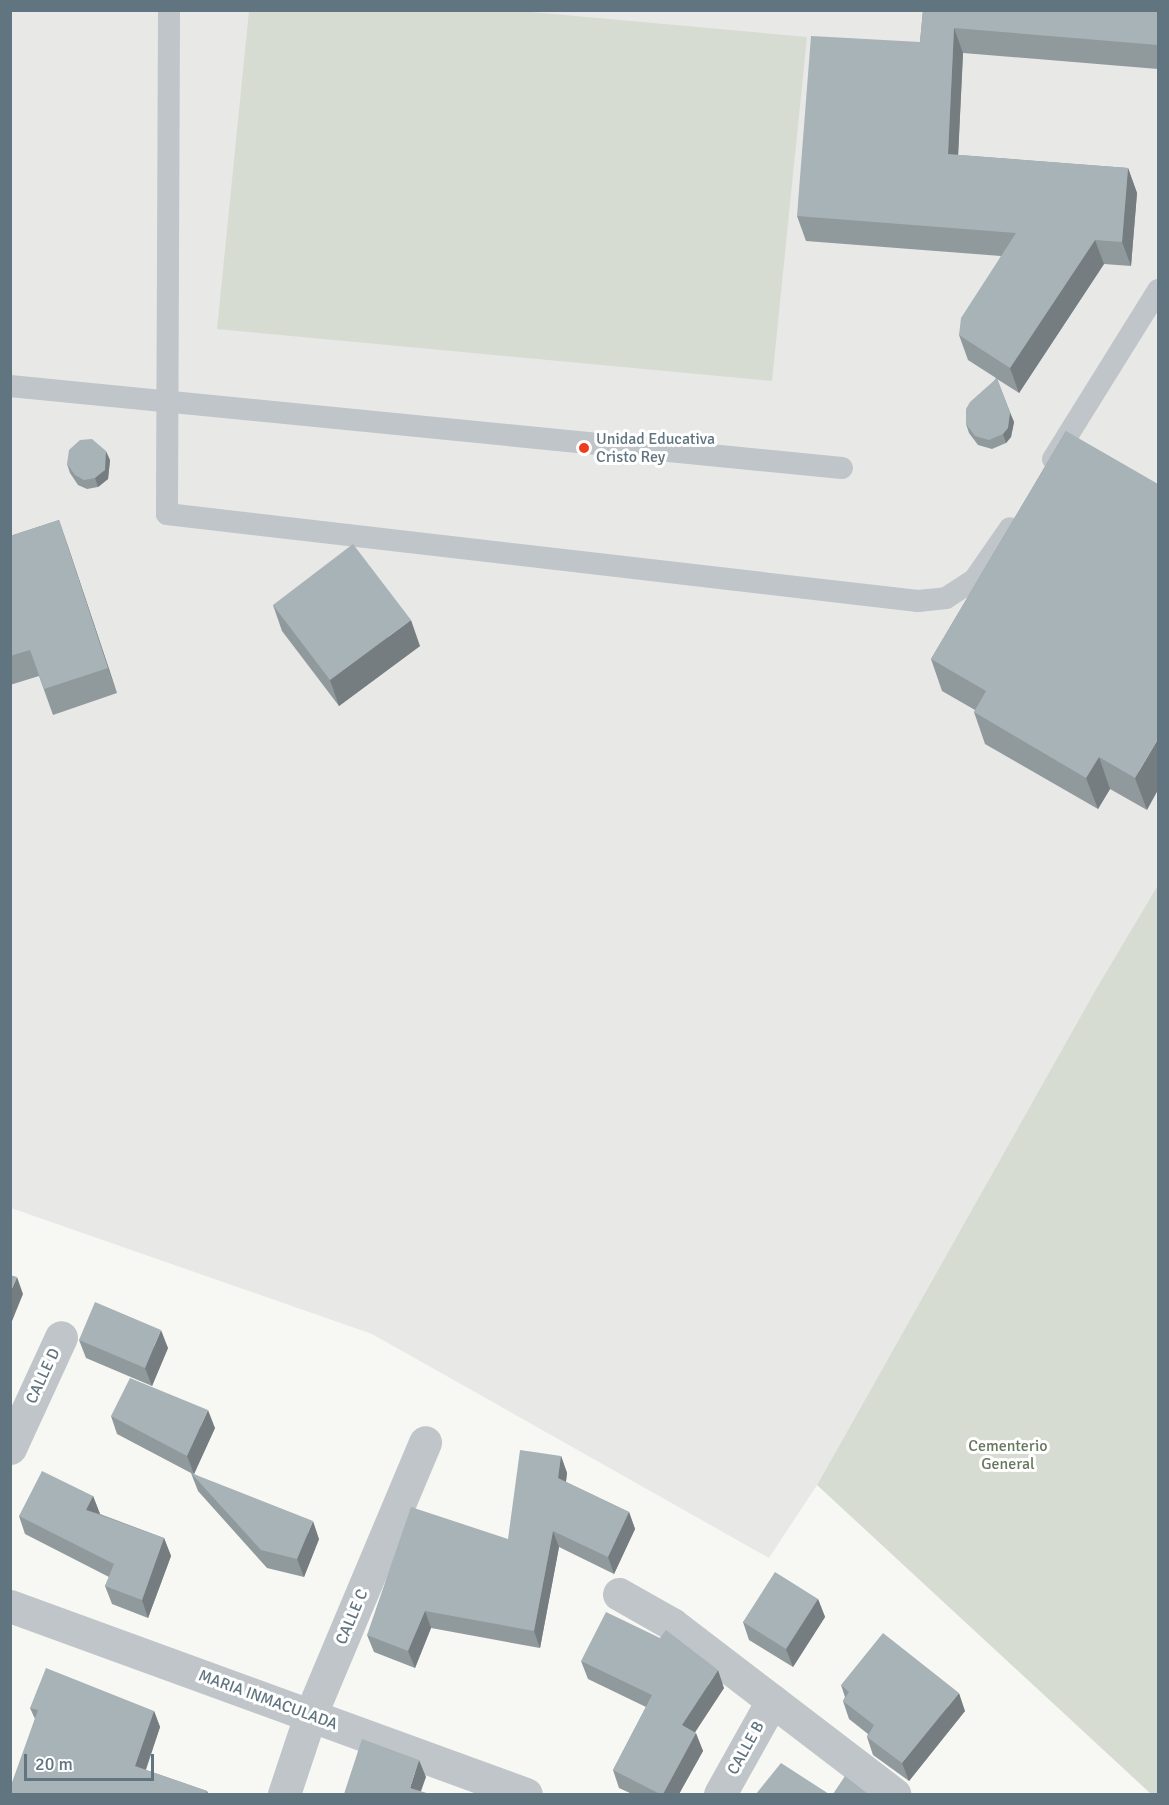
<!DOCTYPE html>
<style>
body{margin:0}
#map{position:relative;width:1169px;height:1805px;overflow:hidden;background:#f7f7f3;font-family:Signika,sans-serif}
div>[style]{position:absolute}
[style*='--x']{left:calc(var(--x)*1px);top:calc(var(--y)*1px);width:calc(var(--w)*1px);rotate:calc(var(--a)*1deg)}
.built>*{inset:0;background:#e8e8e7}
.green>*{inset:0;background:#d7dcd2}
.service>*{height:22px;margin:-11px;padding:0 11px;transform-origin:11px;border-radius:11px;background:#bfc5c8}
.pedestrian>*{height:33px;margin:-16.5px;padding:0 16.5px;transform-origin:16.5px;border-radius:16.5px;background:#bfc5c8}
.minor>*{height:33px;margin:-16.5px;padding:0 16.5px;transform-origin:16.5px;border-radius:16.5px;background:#bfc5c8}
.wall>*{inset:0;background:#909a9d}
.shaded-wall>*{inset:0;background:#767d80}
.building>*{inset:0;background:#a8b3b7}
.dots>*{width:16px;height:16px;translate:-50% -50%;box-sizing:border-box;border:3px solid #fff;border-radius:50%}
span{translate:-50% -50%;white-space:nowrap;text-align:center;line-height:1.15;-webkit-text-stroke:6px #fff;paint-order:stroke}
.poi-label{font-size:16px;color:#607580}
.left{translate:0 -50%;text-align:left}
.street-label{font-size:16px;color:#607580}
.park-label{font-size:16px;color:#66785f}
.frame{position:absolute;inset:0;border:12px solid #607580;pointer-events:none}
.scale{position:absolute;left:24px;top:1754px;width:130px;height:27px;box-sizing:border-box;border:3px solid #607580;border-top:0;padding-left:8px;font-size:18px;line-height:21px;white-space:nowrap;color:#607580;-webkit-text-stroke:4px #fff;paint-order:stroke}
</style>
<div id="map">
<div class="built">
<i style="clip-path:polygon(11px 11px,1158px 11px,1158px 885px,1096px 989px,817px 1485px,769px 1558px,372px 1334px,11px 1208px)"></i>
</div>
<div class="green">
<i style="clip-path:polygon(249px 11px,520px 11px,807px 37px,772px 381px,217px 329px)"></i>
<i style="clip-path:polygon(1158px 885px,1158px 1794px,1151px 1794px,817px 1485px,1096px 989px)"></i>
</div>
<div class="service">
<i style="--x:169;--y:10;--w:504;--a:90.23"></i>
<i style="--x:167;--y:514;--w:756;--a:6.61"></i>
<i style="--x:918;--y:601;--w:28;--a:-6"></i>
<i style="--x:946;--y:598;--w:33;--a:-33"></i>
<i style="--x:974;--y:580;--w:63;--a:-55.3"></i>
<i style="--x:10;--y:386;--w:836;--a:5.63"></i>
<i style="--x:1053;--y:459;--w:199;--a:-58.1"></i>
</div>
<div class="pedestrian">
<i style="--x:619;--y:1594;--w:61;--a:29.5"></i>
<i style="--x:672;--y:1624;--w:280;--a:37.4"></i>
</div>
<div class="minor">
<i style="--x:10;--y:1448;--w:122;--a:-65.3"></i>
<i style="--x:10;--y:1606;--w:549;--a:20.02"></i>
<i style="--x:284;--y:1794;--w:82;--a:-71.6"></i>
<i style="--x:310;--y:1716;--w:297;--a:-67.2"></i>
<i style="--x:720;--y:1794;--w:107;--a:-60.8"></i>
</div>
<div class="wall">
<i style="clip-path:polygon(923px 10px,1158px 10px,1158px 69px,963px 53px,958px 155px,1128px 168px,1137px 193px,1131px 266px,1104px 264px,1019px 393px,997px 379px,1014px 422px,1011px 437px,1006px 443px,992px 449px,978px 445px,969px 433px,966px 424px,996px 378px,968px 360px,959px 335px,1001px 256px,806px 241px,797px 216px,920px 42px)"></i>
<i style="clip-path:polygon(1066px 431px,1147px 810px,1110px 789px,1098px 809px,985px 744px,974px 712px,975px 710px,942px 691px,931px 659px)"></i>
<i style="clip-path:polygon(110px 460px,108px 479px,98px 487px,87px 489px,78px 485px,70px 473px,67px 464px)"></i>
<i style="clip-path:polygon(59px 520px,117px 693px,53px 715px,39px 676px,10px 685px,10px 536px)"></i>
<i style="clip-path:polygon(273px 605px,420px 646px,339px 706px,282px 631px)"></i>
<i style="clip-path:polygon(79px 1340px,168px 1348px,152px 1386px,86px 1358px)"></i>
<i style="clip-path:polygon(111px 1416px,215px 1428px,194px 1474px,319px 1539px,304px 1577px,267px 1568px,198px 1491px,191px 1473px,117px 1434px)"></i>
<i style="clip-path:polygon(561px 1456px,567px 1473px,566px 1482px,629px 1512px,635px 1529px,614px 1574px,559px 1547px,540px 1648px,431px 1628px,415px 1668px,374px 1652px,367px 1635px,508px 1539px)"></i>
<i style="clip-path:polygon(93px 1496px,100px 1514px,164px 1538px,171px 1556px,148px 1618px,112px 1604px,105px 1586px,109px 1577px,25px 1534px,19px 1516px)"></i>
<i style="clip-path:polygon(818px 1599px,825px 1617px,793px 1667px,749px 1640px,743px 1622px)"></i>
<i style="clip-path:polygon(581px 1661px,724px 1688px,695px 1732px,703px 1751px,679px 1794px,632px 1794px,619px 1788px,613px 1770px,646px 1707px,588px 1679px)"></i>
<i style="clip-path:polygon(841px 1685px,965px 1711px,909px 1781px,873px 1755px,867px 1737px,868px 1734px,849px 1719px,843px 1701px,845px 1697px)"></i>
<i style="clip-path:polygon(30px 1708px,154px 1711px,160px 1727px,146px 1770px,207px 1791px,209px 1794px,10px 1794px,35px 1719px)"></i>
</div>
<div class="shaded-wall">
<i style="clip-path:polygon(954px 28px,963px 53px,957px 179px,948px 154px)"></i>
<i style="clip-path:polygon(1128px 168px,1137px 193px,1131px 266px,1122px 242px)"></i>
<i style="clip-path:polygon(1095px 240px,1104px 264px,1019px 393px,1010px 368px)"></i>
<i style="clip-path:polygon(1010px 413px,1014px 422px,1011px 437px,1006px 443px,1003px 434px)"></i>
<i style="clip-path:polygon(106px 451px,110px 460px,108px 479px,98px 487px,95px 478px)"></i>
<i style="clip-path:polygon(59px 520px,68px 546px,117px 693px,108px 668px)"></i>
<i style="clip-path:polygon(411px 620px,420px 646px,339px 706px,330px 680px)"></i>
<i style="clip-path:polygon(1158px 739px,1158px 790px,1147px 810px,1135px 778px)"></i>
<i style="clip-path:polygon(1099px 757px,1110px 789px,1098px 809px,1086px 778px)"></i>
<i style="clip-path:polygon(17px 1277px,23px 1294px,10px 1326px,10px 1293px)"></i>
<i style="clip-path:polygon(161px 1330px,168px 1348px,152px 1386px,145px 1368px)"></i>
<i style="clip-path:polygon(208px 1410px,215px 1428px,194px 1474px,187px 1456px)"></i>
<i style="clip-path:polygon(561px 1456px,567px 1473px,564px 1495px,558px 1478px)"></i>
<i style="clip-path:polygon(93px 1496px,100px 1514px,86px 1510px)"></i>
<i style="clip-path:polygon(629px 1512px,635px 1529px,614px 1574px,608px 1557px)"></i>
<i style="clip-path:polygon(313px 1521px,319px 1539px,304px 1577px,297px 1559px)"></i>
<i style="clip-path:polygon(553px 1531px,559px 1547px,540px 1648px,534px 1631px)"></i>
<i style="clip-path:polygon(164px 1538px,171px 1556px,148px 1618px,142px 1600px)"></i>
<i style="clip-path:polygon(818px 1599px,825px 1617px,793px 1667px,786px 1649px)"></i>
<i style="clip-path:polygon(425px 1611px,431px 1628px,415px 1668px,408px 1651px)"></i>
<i style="clip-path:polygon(718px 1670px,724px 1688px,688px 1743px,682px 1725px)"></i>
<i style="clip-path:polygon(959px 1693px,965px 1711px,909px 1781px,902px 1763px)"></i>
<i style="clip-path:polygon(154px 1711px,160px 1727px,141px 1783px,135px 1766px)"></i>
<i style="clip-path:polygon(696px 1733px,703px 1751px,679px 1794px,663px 1794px)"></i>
<i style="clip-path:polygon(419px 1760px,426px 1777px,420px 1794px,410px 1788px)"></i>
</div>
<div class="building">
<i style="clip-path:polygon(923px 10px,1158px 10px,1158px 45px,954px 28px,948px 154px,1128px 168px,1122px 242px,1095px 240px,1010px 368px,959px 335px,961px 318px,1016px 233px,797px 216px,811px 36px,920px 42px)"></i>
<i style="clip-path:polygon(997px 378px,1010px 413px,1008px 428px,1003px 434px,989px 440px,975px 436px,966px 424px,966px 409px,970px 402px)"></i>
<i style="clip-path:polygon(1066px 431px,1158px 484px,1158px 739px,1135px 778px,1099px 757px,1086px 778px,974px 712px,986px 691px,931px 659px)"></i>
<i style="clip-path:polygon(92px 439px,106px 451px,105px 470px,95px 478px,84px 480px,75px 475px,67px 464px,69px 450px,80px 440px)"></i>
<i style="clip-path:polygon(59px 520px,108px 668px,44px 689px,30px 650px,10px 656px,10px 536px)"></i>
<i style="clip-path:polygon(353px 544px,411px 620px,330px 680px,273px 605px)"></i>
<i style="clip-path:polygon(10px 1275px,17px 1277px,10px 1293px)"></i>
<i style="clip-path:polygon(95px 1302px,161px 1330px,145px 1368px,79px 1340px)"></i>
<i style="clip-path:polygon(130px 1378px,208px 1410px,187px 1456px,111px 1416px)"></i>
<i style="clip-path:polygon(520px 1450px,561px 1456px,558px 1478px,629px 1512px,608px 1557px,553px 1531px,534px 1631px,425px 1611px,408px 1651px,367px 1635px,411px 1507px,508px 1539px)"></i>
<i style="clip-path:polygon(42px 1471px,93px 1496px,86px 1510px,164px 1538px,142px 1600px,105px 1586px,114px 1564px,19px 1516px)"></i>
<i style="clip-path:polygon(191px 1473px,313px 1521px,297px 1559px,261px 1550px)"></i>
<i style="clip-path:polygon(775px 1572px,818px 1599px,786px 1649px,743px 1622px)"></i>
<i style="clip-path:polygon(606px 1612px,660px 1638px,666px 1630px,718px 1670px,682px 1725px,696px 1733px,663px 1794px,660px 1794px,613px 1770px,652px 1695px,581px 1661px)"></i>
<i style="clip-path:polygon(883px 1633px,959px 1693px,902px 1763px,867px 1737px,874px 1725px,843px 1701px,849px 1692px,841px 1685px)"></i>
<i style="clip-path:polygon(46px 1668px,154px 1711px,135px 1766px,207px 1791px,206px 1794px,10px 1794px,10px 1788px,38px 1710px,30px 1708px)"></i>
<i style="clip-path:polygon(362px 1739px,419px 1760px,410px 1788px,430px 1794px,344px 1794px)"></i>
<i style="clip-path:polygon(781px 1763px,829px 1794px,756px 1794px)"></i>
<i style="clip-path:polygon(845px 1776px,868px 1794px,833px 1794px)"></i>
</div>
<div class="dots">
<i style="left:584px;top:448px;background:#ee3c1c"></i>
</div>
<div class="poi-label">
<span class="left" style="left:596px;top:448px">Unidad Educativa<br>Cristo Rey</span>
</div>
<div class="street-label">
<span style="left:43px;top:1376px;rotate:-65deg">CALLE D</span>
<span style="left:352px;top:1617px;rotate:-67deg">CALLE C</span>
<span style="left:268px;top:1700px;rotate:20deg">MARIA INMACULADA</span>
<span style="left:746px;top:1748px;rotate:-61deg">CALLE B</span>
</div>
<div class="park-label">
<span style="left:1008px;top:1455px">Cementerio<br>General</span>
</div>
<div class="frame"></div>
<div class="scale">20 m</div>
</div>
